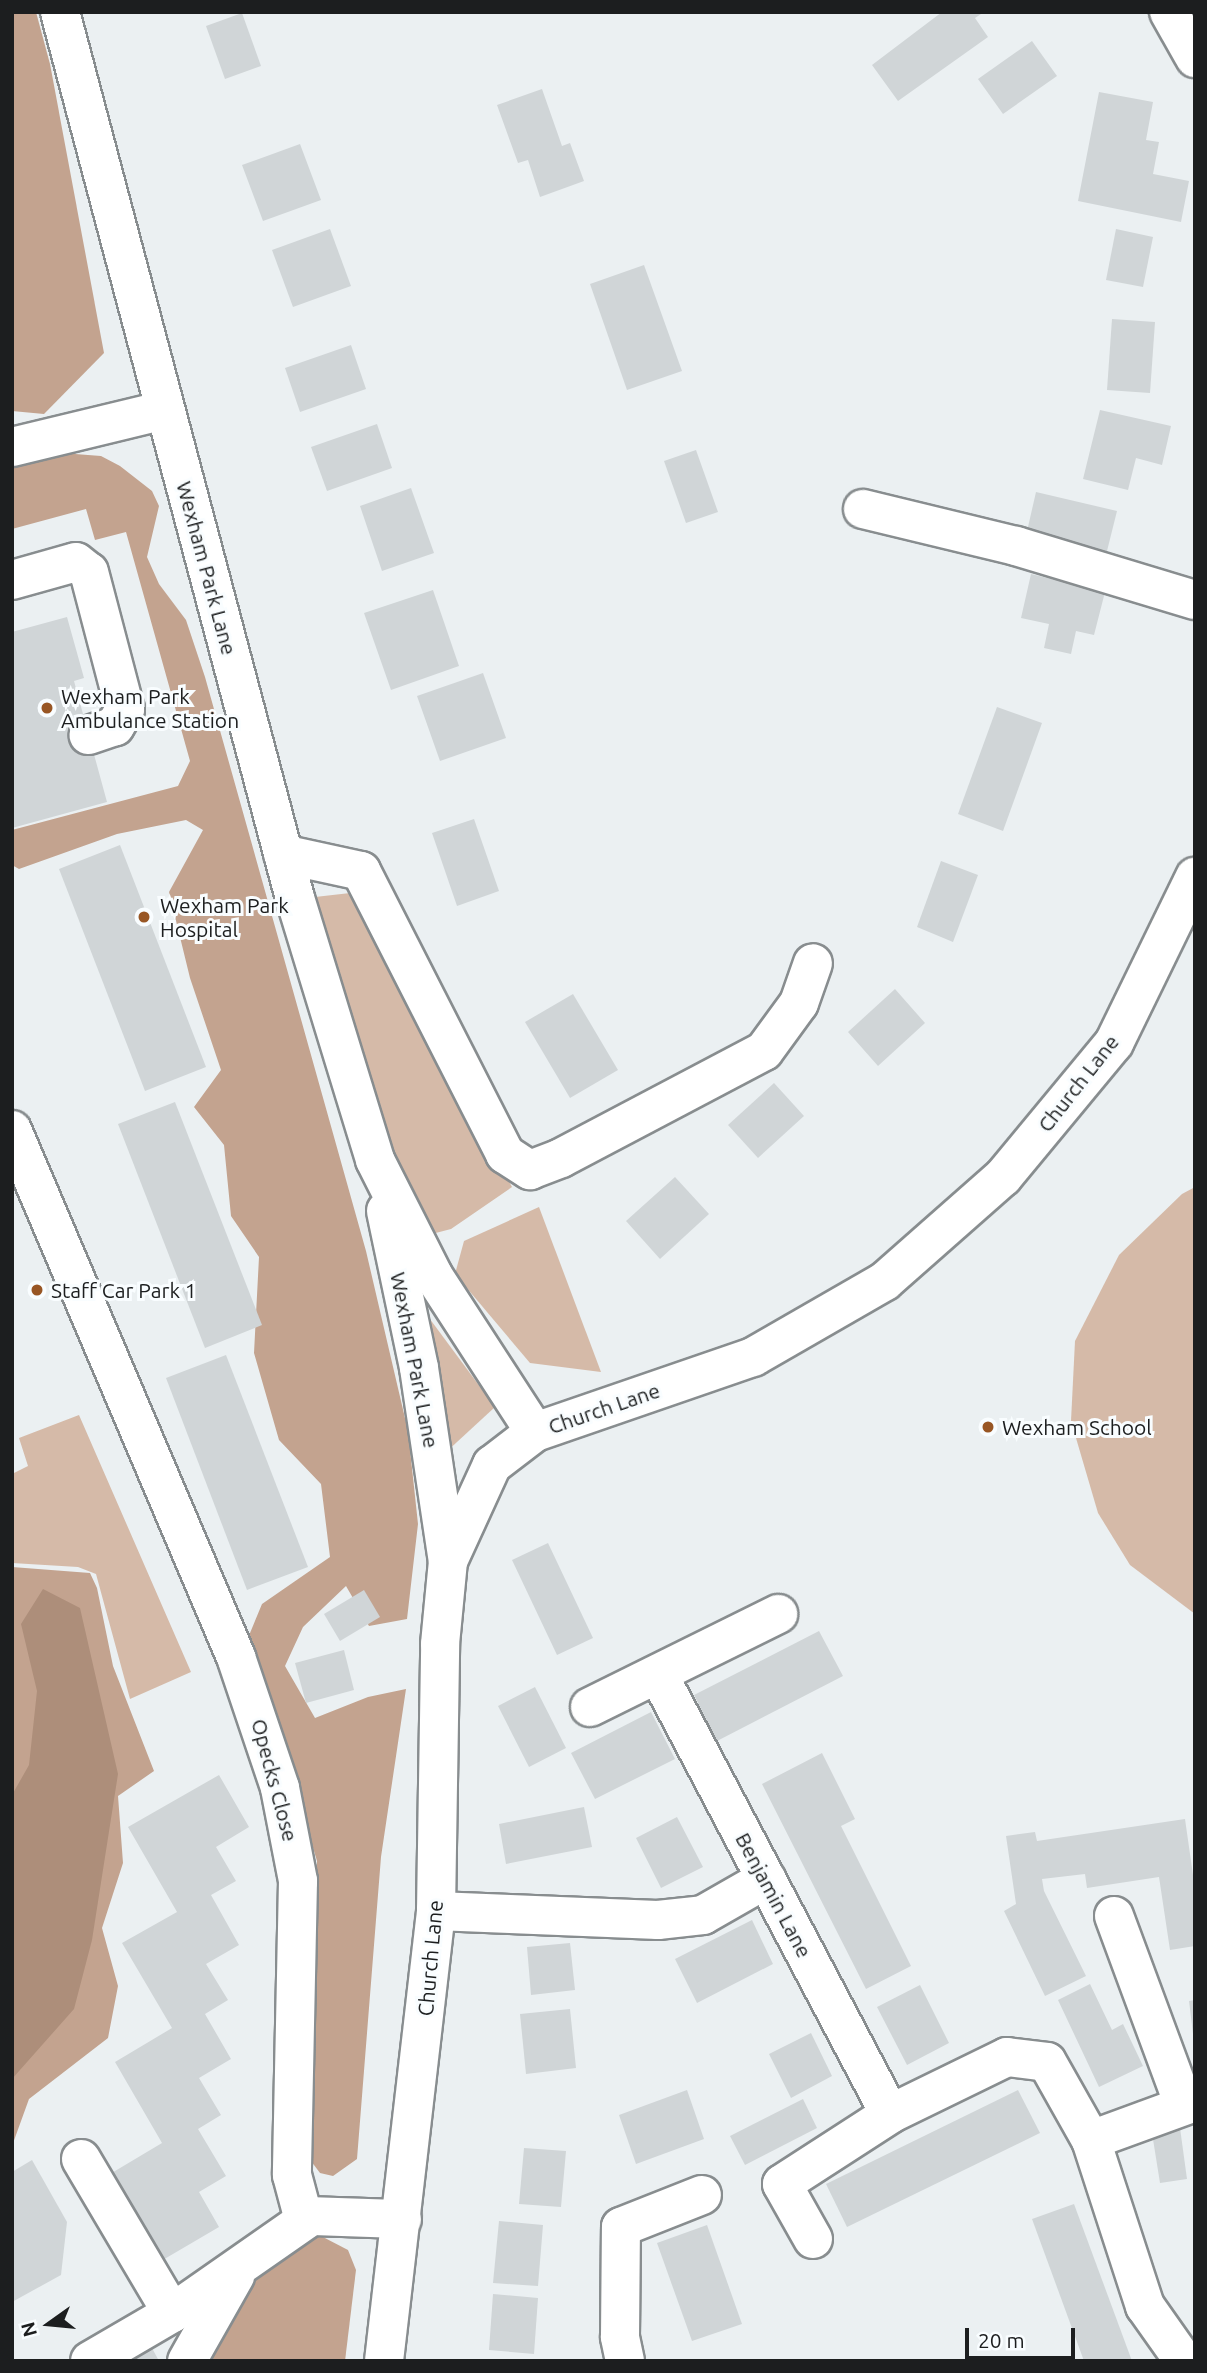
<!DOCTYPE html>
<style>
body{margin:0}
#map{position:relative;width:1207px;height:2373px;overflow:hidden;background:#ebf0f2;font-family:Ubuntu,sans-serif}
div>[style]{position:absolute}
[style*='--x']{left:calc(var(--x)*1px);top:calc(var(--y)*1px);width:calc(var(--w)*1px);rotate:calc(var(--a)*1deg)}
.green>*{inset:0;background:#d5baa8}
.forest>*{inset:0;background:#c3a38f}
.water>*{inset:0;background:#ad8e7a}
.building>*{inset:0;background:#d0d5d7}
.roads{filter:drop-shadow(2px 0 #888d8f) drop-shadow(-2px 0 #888d8f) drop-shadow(0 2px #888d8f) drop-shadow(0 -2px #888d8f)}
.minor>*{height:38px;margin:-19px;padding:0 19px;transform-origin:19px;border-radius:19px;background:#fff}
.dots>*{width:19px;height:19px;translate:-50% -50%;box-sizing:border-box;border:4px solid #f9fdff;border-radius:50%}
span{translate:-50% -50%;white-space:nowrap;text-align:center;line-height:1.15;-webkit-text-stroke:6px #f9fdff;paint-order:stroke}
.street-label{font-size:21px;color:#1c1e1f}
.poi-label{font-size:21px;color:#1c1e1f}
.left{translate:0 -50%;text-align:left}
.frame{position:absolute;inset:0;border:14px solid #1c1e1f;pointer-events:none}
.north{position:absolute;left:14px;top:2289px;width:70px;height:70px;-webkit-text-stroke:5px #f9fdff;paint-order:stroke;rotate:255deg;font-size:19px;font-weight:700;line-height:28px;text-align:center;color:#1c1e1f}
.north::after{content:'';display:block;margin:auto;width:24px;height:32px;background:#1c1e1f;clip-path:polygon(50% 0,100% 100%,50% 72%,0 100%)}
.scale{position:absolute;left:965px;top:2328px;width:110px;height:32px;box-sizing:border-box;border:4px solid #1c1e1f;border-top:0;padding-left:9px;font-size:21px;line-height:24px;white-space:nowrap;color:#1c1e1f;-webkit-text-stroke:5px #f9fdff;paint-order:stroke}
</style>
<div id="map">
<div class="green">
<i style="clip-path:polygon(359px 892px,380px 946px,512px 1187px,451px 1229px,428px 1235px,376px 1113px,315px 897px)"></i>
<i style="clip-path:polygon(1195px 1187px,1195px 1614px,1130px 1565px,1098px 1513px,1071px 1421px,1075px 1341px,1119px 1255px,1182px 1194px)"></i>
<i style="clip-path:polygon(539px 1207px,601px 1372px,530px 1363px,455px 1274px,464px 1241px)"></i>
<i style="clip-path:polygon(421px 1307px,495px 1407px,444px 1454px)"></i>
<i style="clip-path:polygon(79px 1415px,191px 1672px,130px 1699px,96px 1574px,78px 1567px,12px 1563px,12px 1474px,28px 1466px,19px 1438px)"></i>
</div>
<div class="forest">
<i style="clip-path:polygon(12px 12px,36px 12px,50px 64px,104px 353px,44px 414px,12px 411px)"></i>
<i style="clip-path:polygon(62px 453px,101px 456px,120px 466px,152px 491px,159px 506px,147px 557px,159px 584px,186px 620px,205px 677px,366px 1251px,408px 1431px,418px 1524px,407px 1619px,369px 1626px,346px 1586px,303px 1627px,285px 1666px,315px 1718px,368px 1697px,406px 1689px,381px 1857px,357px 2159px,333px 2176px,320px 2173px,308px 2157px,317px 1861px,278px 1731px,243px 1650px,262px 1604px,330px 1557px,321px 1484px,279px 1440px,254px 1353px,259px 1257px,231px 1216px,224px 1145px,194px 1107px,221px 1070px,190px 978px,169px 892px,203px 830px,186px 820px,117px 834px,19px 869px,12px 865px,12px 830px,178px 786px,190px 761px,126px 532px,95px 540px,86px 509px,12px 529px,12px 466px)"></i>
<i style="clip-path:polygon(12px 1567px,90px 1573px,97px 1588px,113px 1666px,154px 1771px,118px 1796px,123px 1863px,102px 1928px,118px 1986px,108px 2038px,29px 2099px,12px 2146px)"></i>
<i style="clip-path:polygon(321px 2236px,348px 2250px,356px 2270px,345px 2361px,198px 2361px,238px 2280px,304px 2239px)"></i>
</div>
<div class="water">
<i style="clip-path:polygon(43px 1589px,80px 1608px,118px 1774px,92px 1940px,74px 2009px,12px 2079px,12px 1795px,29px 1765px,37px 1691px,21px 1624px)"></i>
</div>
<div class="building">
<i style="clip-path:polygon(942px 12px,984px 12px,975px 18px,988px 37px,898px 101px,872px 65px)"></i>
<i style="clip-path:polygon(242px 13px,261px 66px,225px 79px,206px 26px)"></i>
<i style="clip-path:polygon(1032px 41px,1057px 76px,1003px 114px,978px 79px)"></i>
<i style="clip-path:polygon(542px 89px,562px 146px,570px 143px,584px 181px,540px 197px,528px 160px,518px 163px,497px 105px)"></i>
<i style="clip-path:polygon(1099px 92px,1153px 102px,1146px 140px,1159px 142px,1153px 174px,1189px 181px,1181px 222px,1078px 201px)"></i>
<i style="clip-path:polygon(300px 144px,321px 200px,263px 221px,242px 165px)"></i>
<i style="clip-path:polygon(330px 229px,351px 286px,293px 307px,272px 250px)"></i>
<i style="clip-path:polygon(1116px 229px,1153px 237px,1143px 287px,1106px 280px)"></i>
<i style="clip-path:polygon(644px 265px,682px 371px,627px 390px,590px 284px)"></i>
<i style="clip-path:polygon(1112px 319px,1155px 322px,1150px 393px,1107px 390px)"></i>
<i style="clip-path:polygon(351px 345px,366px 389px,300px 412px,285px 368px)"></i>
<i style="clip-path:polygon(1100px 410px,1171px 426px,1162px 465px,1136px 458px,1128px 490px,1083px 479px)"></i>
<i style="clip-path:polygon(377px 424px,392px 468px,327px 491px,311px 447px)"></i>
<i style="clip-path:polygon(696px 450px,718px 512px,686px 523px,664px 461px)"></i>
<i style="clip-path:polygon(411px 488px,434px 553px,382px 571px,360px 506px)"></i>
<i style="clip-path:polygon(1036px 492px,1117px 511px,1105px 559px,1025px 540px)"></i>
<i style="clip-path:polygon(1031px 574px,1105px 592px,1094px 635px,1076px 631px,1071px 654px,1044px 648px,1049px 624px,1021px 618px)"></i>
<i style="clip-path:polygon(433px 590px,459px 666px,391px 690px,364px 613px)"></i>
<i style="clip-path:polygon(67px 617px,84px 678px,74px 681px,107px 802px,12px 828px,12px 632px)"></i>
<i style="clip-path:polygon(483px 673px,506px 738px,440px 761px,417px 696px)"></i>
<i style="clip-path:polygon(997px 707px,1042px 723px,1003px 831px,958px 814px)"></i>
<i style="clip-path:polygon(474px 819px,499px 891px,457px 906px,432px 833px)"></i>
<i style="clip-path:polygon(120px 845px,206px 1067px,145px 1091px,59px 869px)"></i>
<i style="clip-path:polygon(941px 861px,978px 875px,953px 942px,917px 927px)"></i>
<i style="clip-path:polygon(895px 989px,925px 1023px,878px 1066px,848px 1032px)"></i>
<i style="clip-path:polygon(573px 994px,618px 1070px,570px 1098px,525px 1022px)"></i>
<i style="clip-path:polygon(774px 1083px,804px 1116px,758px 1158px,728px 1125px)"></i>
<i style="clip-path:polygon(175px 1102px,262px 1325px,205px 1348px,118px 1124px)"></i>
<i style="clip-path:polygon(675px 1177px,709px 1214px,660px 1259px,626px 1221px)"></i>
<i style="clip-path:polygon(226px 1355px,308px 1567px,247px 1590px,166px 1378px)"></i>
<i style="clip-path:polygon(548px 1543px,593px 1638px,557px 1655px,512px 1560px)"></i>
<i style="clip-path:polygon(364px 1590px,380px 1617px,340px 1641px,324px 1614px)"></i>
<i style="clip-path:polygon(819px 1631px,843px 1676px,717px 1741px,694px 1695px)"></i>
<i style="clip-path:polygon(344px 1650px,354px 1690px,306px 1703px,295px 1663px)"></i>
<i style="clip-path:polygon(535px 1687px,566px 1748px,529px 1767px,498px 1706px)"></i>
<i style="clip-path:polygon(651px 1712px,675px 1759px,595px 1799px,571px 1753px)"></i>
<i style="clip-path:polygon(822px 1753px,855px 1819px,841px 1826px,911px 1966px,866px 1989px,762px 1784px)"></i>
<i style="clip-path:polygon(219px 1775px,249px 1827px,216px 1847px,236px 1881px,211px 1895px,239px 1945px,206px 1964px,228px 2000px,205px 2014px,231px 2059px,199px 2078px,221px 2115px,198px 2129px,226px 2176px,199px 2192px,219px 2227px,161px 2261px,110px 2174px,162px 2143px,115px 2062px,172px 2028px,122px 1943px,177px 1912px,128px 1827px)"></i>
<i style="clip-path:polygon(584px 1807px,592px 1847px,506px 1864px,499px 1824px)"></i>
<i style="clip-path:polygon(677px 1817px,703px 1867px,661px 1888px,636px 1838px)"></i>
<i style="clip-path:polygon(1185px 1819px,1195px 1889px,1195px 1946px,1170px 1950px,1159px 1877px,1087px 1888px,1085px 1874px,1042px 1879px,1044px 1891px,1086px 1976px,1045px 1996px,1004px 1911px,1016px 1904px,1006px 1836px,1035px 1832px,1037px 1841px)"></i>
<i style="clip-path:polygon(752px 1920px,773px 1964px,697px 2003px,675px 1959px)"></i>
<i style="clip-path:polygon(570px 1943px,575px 1990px,531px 1995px,527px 1947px)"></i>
<i style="clip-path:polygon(1090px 1984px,1112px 2030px,1123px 2024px,1143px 2066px,1099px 2087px,1058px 2000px)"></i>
<i style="clip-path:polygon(920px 1985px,949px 2043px,907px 2065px,877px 2007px)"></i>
<i style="clip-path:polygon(1195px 2000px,1195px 2034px,1193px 2034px,1189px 2001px)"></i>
<i style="clip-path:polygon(570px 2009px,576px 2068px,526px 2074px,520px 2014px)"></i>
<i style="clip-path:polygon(811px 2033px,832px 2076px,791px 2098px,769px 2054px)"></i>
<i style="clip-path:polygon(687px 2090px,704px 2139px,636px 2164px,619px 2115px)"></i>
<i style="clip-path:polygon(1018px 2090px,1040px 2133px,847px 2227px,826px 2184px)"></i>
<i style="clip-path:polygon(803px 2099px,817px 2128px,745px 2165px,730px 2136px)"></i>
<i style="clip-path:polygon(1180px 2128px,1187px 2179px,1160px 2183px,1152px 2133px)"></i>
<i style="clip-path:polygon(524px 2148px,566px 2151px,561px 2207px,519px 2204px)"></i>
<i style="clip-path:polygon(32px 2160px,67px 2222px,61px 2275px,12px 2302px,12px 2172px)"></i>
<i style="clip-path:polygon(1074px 2204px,1132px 2361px,1084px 2361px,1032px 2219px)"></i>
<i style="clip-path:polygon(499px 2221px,543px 2225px,538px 2286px,493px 2283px)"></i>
<i style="clip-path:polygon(707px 2225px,742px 2324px,692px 2341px,657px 2243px)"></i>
<i style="clip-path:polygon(493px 2294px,538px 2298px,534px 2354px,489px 2350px)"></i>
<i style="clip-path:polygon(152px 2348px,159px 2361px,130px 2361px)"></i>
</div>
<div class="roads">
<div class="minor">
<i style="--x:60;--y:12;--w:917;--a:75.15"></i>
<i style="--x:295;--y:898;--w:274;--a:73"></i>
<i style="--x:375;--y:1160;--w:129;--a:63.2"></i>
<i style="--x:433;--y:1275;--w:187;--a:57"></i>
<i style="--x:1169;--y:12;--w:53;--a:60.5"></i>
<i style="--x:12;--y:447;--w:157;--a:-13.6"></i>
<i style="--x:863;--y:509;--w:157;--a:13.6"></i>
<i style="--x:1016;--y:546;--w:187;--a:16.8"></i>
<i style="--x:12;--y:580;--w:66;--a:-15.7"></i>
<i style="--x:76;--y:562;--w:16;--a:38"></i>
<i style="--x:89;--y:572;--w:142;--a:75.3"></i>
<i style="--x:125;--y:709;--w:20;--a:120"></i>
<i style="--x:115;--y:726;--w:28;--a:161"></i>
<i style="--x:283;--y:854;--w:80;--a:12.3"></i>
<i style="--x:361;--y:871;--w:318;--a:63"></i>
<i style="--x:505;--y:1154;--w:30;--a:33"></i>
<i style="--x:530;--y:1170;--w:33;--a:-21"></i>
<i style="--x:561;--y:1158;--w:229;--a:-27.8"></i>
<i style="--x:764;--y:1051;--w:59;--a:-53.9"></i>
<i style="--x:799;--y:1003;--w:42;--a:-70.7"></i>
<i style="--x:12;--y:1130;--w:573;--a:66.97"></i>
<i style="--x:236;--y:1657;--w:138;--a:71.4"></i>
<i style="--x:280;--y:1788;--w:95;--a:79"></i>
<i style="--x:298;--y:1881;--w:294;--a:91.2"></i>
<i style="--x:292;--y:2175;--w:47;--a:75.1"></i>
<i style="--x:386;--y:1211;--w:160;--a:78.1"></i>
<i style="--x:419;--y:1368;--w:195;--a:81.5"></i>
<i style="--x:659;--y:1676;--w:495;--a:62.2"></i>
<i style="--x:590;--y:1707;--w:210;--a:-26.3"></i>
<i style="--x:436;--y:1911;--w:222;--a:2.3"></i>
<i style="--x:658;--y:1920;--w:45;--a:-6.3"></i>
<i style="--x:703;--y:1915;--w:73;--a:-29.7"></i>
<i style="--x:1114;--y:1916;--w:199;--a:69.7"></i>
<i style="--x:1091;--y:2140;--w:111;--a:-20.1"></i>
<i style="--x:81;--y:2159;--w:179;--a:59.4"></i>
<i style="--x:813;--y:2239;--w:63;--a:-119.4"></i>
<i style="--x:782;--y:2184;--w:129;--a:-32.9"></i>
<i style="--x:890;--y:2114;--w:130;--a:-26"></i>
<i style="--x:1007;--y:2057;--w:40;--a:7.1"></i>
<i style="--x:1047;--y:2062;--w:90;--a:60.6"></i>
<i style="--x:1091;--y:2140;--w:175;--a:72"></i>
<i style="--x:1145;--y:2306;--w:62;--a:54.8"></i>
<i style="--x:1181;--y:2357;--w:8;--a:30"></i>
<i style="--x:90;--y:2361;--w:95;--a:-30.3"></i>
<i style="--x:172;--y:2313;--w:169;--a:-34.9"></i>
<i style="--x:311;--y:2216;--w:91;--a:1.9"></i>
<i style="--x:187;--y:2361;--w:98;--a:-60.5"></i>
<i style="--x:384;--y:2361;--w:453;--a:-83.4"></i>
<i style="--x:436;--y:1911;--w:267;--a:-89.1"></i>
<i style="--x:440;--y:1644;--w:83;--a:-84.5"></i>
<i style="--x:448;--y:1561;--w:106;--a:-65.4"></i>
<i style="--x:492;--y:1465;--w:54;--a:-37.5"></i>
<i style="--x:535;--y:1432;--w:231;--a:-19"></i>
<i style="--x:753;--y:1357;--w:152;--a:-29.9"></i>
<i style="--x:885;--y:1281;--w:157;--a:-41.4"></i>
<i style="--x:1003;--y:1177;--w:174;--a:-50.4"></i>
<i style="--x:1114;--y:1043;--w:185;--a:-64"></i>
<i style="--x:625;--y:2361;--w:25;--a:-102"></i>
<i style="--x:620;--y:2337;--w:110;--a:-89.5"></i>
<i style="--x:621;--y:2227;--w:87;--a:-21.6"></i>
</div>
</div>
<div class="dots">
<i style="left:47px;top:708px;background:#985624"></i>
<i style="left:144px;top:917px;background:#985624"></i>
<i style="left:37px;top:1290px;background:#985624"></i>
<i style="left:988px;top:1427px;background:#985624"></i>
</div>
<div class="street-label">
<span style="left:207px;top:568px;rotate:75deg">Wexham Park Lane</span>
<span style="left:1078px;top:1083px;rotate:-52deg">Church Lane</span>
<span style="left:415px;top:1360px;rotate:79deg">Wexham Park Lane</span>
<span style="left:604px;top:1408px;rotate:-19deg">Church Lane</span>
<span style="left:275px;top:1780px;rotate:75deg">Opecks Close</span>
<span style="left:774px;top:1895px;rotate:62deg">Benjamin Lane</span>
<span style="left:430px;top:1958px;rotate:-85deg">Church Lane</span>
</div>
<div class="poi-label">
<span class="left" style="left:61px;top:708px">Wexham Park<br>Ambulance Station</span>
<span class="left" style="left:160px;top:917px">Wexham Park<br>Hospital</span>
<span class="left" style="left:51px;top:1290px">Staff Car Park 1</span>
<span class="left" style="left:1002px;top:1427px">Wexham School</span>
</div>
<div class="frame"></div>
<div class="north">N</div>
<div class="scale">20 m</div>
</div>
